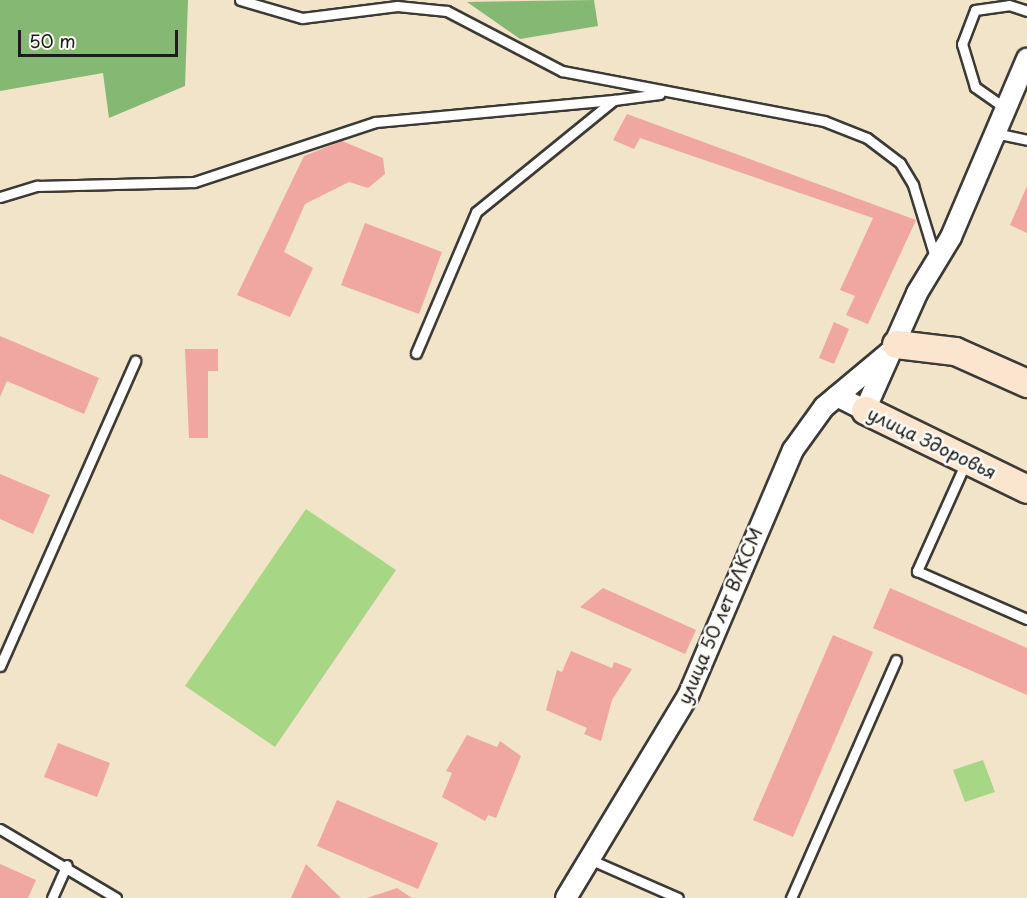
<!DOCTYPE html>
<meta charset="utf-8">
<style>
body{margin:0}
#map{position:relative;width:1027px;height:898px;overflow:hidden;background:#f2e4c8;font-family:"Playpen Sans",sans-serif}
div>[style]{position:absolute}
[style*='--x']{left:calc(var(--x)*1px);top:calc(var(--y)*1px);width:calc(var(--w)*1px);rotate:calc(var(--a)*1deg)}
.green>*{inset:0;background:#a7d785}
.forest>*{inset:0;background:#85b872}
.building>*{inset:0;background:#f0a6a1}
.roads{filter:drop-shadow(2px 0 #3c3a36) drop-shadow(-2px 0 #3c3a36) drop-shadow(0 2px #3c3a36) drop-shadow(0 -2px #3c3a36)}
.lane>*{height:9px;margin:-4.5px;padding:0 4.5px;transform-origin:4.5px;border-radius:4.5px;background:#fff}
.street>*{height:20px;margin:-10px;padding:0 10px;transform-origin:10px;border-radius:10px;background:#fff}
.secondary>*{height:27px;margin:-13.5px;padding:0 13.5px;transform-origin:13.5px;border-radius:13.5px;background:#fce5cf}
span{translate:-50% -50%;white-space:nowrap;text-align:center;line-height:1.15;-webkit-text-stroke:5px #fdfcf7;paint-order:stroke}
.street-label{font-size:18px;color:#1c1c1c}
.scale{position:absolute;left:18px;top:30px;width:160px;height:27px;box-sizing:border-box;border:3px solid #1c1c1c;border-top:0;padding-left:8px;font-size:18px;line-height:21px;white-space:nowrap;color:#1c1c1c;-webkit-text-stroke:4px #fdfcf7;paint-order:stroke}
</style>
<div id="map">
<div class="green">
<i style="clip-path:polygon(306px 509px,396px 570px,275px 747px,185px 686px)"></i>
<i style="clip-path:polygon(983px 760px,995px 792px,965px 802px,953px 770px)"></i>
</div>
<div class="forest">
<i style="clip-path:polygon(0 0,188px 0,185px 86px,109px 118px,103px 73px,0 91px)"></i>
<i style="clip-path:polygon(594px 0,598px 26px,520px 39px,467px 2px)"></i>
</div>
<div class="building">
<i style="clip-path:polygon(627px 114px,916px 220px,868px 324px,846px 315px,855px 296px,840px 290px,873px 218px,640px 138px,634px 149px,613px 140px)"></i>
<i style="clip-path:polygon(342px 141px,383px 158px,385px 174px,368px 188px,349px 182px,305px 204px,284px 252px,313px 268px,290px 317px,237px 295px,304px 156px)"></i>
<i style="clip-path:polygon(1027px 186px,1027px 233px,1010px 225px)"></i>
<i style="clip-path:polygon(365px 223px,442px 252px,419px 314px,341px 285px)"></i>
<i style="clip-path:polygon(834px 322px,849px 329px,834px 364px,819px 358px)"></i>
<i style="clip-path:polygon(0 336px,99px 378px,84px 414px,7px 381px,0 397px)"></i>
<i style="clip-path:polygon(185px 349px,218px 349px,218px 371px,208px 371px,208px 438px,189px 438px)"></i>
<i style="clip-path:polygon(0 474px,50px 495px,33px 534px,0 519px)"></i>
<i style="clip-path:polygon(603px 588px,696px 630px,685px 654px,580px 607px)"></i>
<i style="clip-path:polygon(890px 588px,1027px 648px,1027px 695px,873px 628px)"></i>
<i style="clip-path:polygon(833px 635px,873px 652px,793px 837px,753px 820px)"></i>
<i style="clip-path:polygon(571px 651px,612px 668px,614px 662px,632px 669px,612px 700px,601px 741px,584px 734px,587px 728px,546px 710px,557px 670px,562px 672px)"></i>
<i style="clip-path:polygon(467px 735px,497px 747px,500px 741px,521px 756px,496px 818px,488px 815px,485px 821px,442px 797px,452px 773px,446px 771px)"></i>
<i style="clip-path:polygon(58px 743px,110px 763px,97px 797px,44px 777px)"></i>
<i style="clip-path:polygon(337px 800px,438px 843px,418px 889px,317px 846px)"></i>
<i style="clip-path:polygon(0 864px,36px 880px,28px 898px,0 898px)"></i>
<i style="clip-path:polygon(306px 864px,341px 898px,291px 898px)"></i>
<i style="clip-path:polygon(397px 888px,412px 898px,367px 898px)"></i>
</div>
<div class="roads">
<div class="lane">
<i style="--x:240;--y:0;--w:65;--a:16.2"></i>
<i style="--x:302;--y:18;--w:96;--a:-7.2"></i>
<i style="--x:397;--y:6;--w:50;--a:5.7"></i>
<i style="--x:447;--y:11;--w:130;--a:27.6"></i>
<i style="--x:562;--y:71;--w:267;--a:10.8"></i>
<i style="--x:824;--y:121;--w:46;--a:21.6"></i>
<i style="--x:867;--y:138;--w:41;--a:37.1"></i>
<i style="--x:900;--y:163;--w:26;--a:59"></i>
<i style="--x:913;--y:185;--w:78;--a:73"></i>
<i style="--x:1005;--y:108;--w:37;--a:-145"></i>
<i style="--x:975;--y:87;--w:45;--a:-106.8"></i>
<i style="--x:962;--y:44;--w:36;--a:-69"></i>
<i style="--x:975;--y:10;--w:34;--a:-8"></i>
<i style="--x:1009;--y:5;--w:19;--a:18"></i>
<i style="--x:995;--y:133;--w:33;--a:12"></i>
<i style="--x:0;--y:197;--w:39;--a:-17"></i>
<i style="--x:37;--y:186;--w:157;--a:-1.5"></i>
<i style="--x:194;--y:182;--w:191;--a:-18.3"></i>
<i style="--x:375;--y:122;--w:240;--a:-5.3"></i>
<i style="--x:416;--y:353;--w:153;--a:-66.9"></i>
<i style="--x:476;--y:212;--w:178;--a:-39.1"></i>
<i style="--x:614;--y:100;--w:46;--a:-7.4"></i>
<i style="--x:966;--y:462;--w:120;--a:114.2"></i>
<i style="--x:917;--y:571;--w:120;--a:23.6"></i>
<i style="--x:0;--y:666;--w:334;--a:-66.1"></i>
<i style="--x:0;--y:829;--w:135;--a:30.7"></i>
<i style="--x:589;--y:859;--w:97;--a:23.7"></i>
<i style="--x:52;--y:898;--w:36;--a:-66"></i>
<i style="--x:791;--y:898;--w:260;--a:-66.2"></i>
</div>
<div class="street">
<i style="--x:837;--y:396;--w:31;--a:27"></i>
<i style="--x:865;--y:410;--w:128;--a:-66"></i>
<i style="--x:917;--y:293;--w:66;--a:-58.7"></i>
<i style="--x:951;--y:237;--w:194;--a:-66.9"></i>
<i style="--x:566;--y:898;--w:236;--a:-58.9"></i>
<i style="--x:688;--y:696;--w:267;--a:-66.9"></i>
<i style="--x:793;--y:450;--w:53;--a:-54.2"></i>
<i style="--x:824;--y:407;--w:87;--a:-39.9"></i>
</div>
<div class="secondary">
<i style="--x:896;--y:344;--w:59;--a:6.8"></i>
<i style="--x:955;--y:351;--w:79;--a:24"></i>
<i style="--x:865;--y:410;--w:180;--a:26"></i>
</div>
</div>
<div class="street-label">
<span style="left:932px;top:443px;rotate:26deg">улица Здоровья</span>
<span style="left:720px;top:616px;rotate:-67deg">улица 50 лет ВЛКСМ</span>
</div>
<div class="scale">50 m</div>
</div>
